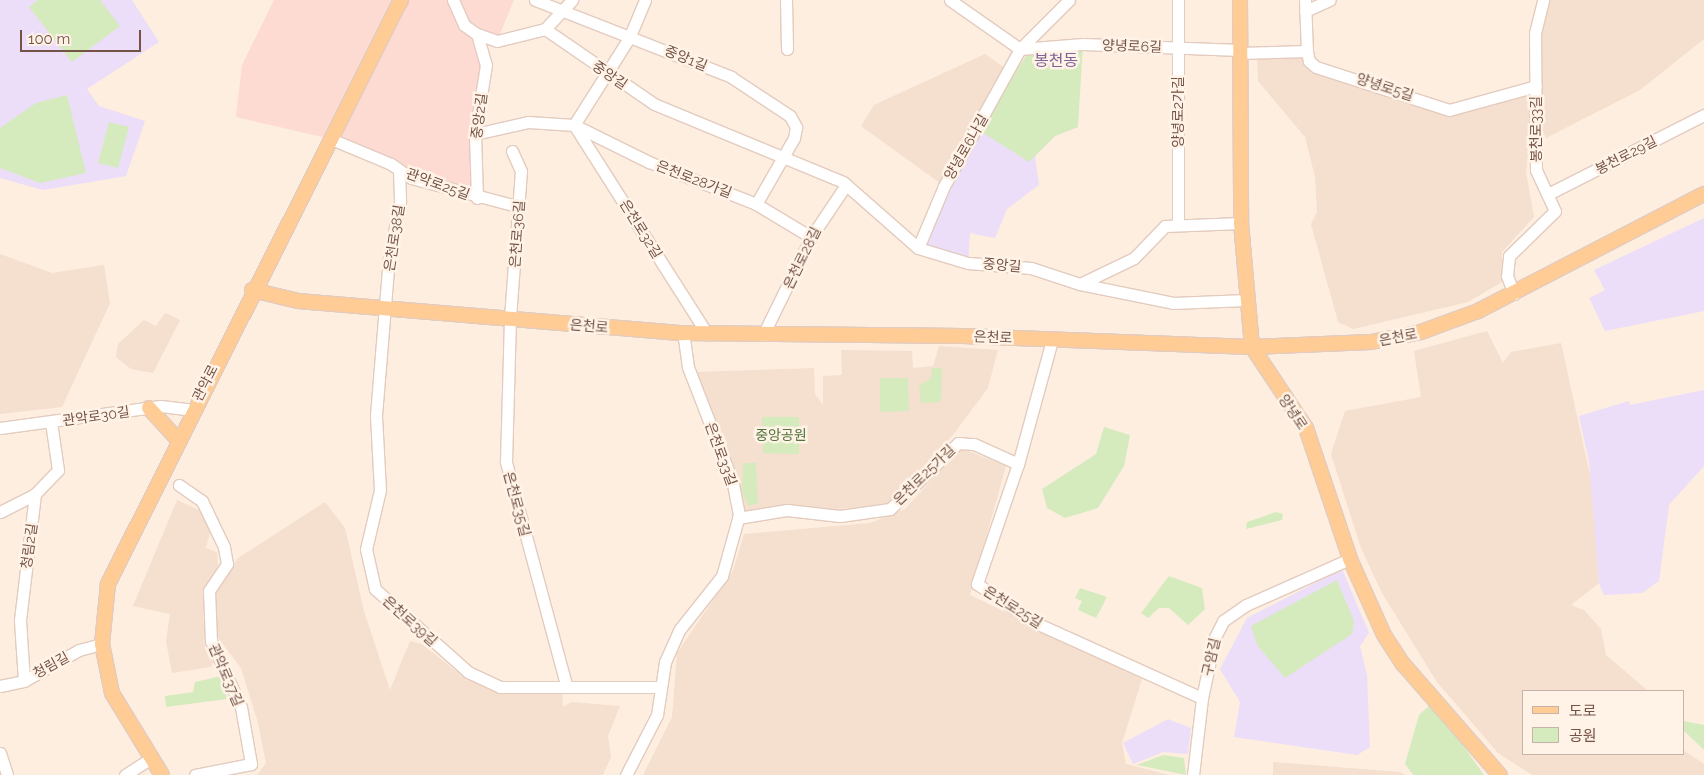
<!DOCTYPE html>
<meta charset="utf-8">
<style>
body{margin:0}
#map{position:relative;width:1704px;height:775px;overflow:hidden;background:#fdeee0;font-family:Raleway,"Noto Sans KR",sans-serif}
div>[style]{position:absolute}
[style*='--x']{left:calc(var(--x)*1px);top:calc(var(--y)*1px);width:calc(var(--w)*1px);rotate:calc(var(--a)*1deg)}
.residential>*{inset:0;background:#f5dfce}
.commercial>*{inset:0;background:#fedbd2}
.education>*{inset:0;background:#ecddf9}
.green>*{inset:0;background:#d5ebbe}
.roads{filter:drop-shadow(1px 0 #e3cbbe) drop-shadow(-1px 0 #e3cbbe) drop-shadow(0 1px #e3cbbe) drop-shadow(0 -1px #e3cbbe)}
.minor>*{height:11px;margin:-5.5px;padding:0 5.5px;transform-origin:5.5px;border-radius:5.5px;background:#fff}
.major>*{height:14px;margin:-7px;padding:0 7px;transform-origin:7px;border-radius:7px;background:#ffcc95}
span{translate:-50% -50%;white-space:nowrap;text-align:center;line-height:1.15;-webkit-text-stroke:5px #fff3e7;paint-order:stroke}
.street-label{font-size:14px;color:#745246}
.park-label{font-size:14px;color:#52753c}
.quarter-label{font-size:16px;color:#806198}
.legend{position:absolute;left:1522px;top:690px;width:162px;height:65px;box-sizing:border-box;background:#fff3e7;border:1px solid #c7b3a7;margin:0;padding:6px 9px;list-style:none;font-size:15px;color:#745246}
.legend li{display:flex;align-items:center;gap:10px;height:25px}
.legend b{width:25px;border:1px solid #c7b3a7}
.scale{position:absolute;left:20px;top:30px;width:121px;height:22px;box-sizing:border-box;border:2px solid #745246;border-top:0;padding-left:6px;font-size:15px;line-height:18px;white-space:nowrap;color:#745246;-webkit-text-stroke:4px #fff3e7;paint-order:stroke}
</style>
<div id="map">
<div class="residential">
<i style="clip-path:polygon(1549px 0,1704px 0,1704px 39px,1640px 90px,1546px 138px,1540px 124px,1540px 27px)"></i>
<i style="clip-path:polygon(985px 54px,1005px 68px,944px 186px,861px 126px,874px 105px)"></i>
<i style="clip-path:polygon(1257px 56px,1304px 56px,1304px 60px,1446px 114px,1522px 92px,1530px 100px,1532px 128px,1526px 172px,1534px 217px,1502px 252px,1502px 282px,1468px 302px,1353px 329px,1338px 322px,1311px 224px,1317px 212px,1315px 177px,1305px 137px,1258px 81px)"></i>
<i style="clip-path:polygon(0 254px,52px 273px,104px 265px,110px 303px,62px 407px,0 414px)"></i>
<i style="clip-path:polygon(165px 313px,180px 320px,153px 373px,131px 369px,116px 357px,118px 344px,144px 320px,156px 326px)"></i>
<i style="clip-path:polygon(1487px 331px,1503px 363px,1511px 352px,1561px 343px,1593px 489px,1599px 583px,1571px 605px,1584px 610px,1601px 629px,1606px 655px,1648px 691px,1523px 691px,1523px 754px,1683px 750px,1704px 764px,1704px 775px,1532px 775px,1498px 753px,1437px 682px,1382px 593px,1361px 548px,1331px 454px,1345px 411px,1421px 397px,1414px 351px)"></i>
<i style="clip-path:polygon(939px 346px,998px 350px,988px 388px,952px 436px,888px 506px,742px 514px,696px 372px,814px 368px,815px 394px,823px 405px,823px 376px,842px 375px,841px 350px,912px 351px,913px 368px,933px 366px)"></i>
<i style="clip-path:polygon(961px 448px,1006px 466px,970px 595px,1142px 679px,1122px 743px,1126px 764px,1170px 775px,643px 775px,672px 717px,677px 653px,733px 571px,744px 534px,870px 523px,905px 509px)"></i>
<i style="clip-path:polygon(177px 500px,203px 512px,210px 532px,206px 548px,217px 552px,218px 565px,203px 607px,205px 650px,213px 662px,211px 667px,172px 673px,166px 641px,170px 614px,133px 606px)"></i>
<i style="clip-path:polygon(325px 502px,345px 528px,364px 611px,390px 690px,410px 641px,422px 644px,467px 680px,499px 689px,562px 687px,563px 707px,571px 702px,620px 706px,608px 736px,611px 757px,603px 775px,257px 775px,266px 763px,258px 723px,241px 668px,216px 635px,215px 594px,238px 558px)"></i>
<i style="clip-path:polygon(1273px 762px,1400px 772px,1405px 775px,1273px 775px)"></i>
</div>
<div class="commercial">
<i style="clip-path:polygon(274px 0,514px 0,497px 41px,477px 35px,486px 65px,475px 134px,477px 198px,433px 185px,331px 139px,236px 117px,242px 65px)"></i>
</div>
<div class="education">
<i style="clip-path:polygon(0 0,132px 0,159px 42px,87px 89px,99px 106px,145px 121px,126px 176px,43px 190px,0 178px)"></i>
<i style="clip-path:polygon(1078px 127px,1055px 136px,1035px 156px,1039px 185px,1007px 209px,995px 238px,970px 233px,968px 263px,918px 248px,977px 129px)"></i>
<i style="clip-path:polygon(1704px 218px,1704px 311px,1605px 331px,1589px 298px,1605px 290px,1594px 270px)"></i>
<i style="clip-path:polygon(1704px 390px,1704px 466px,1669px 505px,1659px 581px,1642px 593px,1604px 595px,1599px 583px,1589px 462px,1579px 416px,1629px 401px,1630px 405px)"></i>
<i style="clip-path:polygon(1342px 569px,1369px 633px,1360px 646px,1367px 675px,1370px 747px,1357px 755px,1234px 737px,1240px 702px,1220px 669px,1247px 618px)"></i>
<i style="clip-path:polygon(1168px 719px,1191px 728px,1188px 754px,1163px 752px,1133px 764px,1123px 743px)"></i>
</div>
<div class="green">
<i style="clip-path:polygon(38px 0,100px 0,120px 26px,72px 62px,29px 7px)"></i>
<i style="clip-path:polygon(1083px 44px,1078px 127px,1055px 136px,1029px 162px,977px 129px,1028px 53px)"></i>
<i style="clip-path:polygon(67px 95px,86px 173px,40px 183px,0 168px,0 128px,36px 103px)"></i>
<i style="clip-path:polygon(109px 122px,129px 127px,118px 168px,98px 163px)"></i>
<i style="clip-path:polygon(932px 368px,942px 368px,941px 402px,921px 403px,919px 386px,931px 378px)"></i>
<i style="clip-path:polygon(880px 378px,908px 378px,909px 411px,880px 412px)"></i>
<i style="clip-path:polygon(762px 417px,799px 417px,799px 454px,763px 453px)"></i>
<i style="clip-path:polygon(1104px 427px,1130px 435px,1124px 466px,1098px 508px,1065px 518px,1047px 508px,1042px 489px,1096px 454px)"></i>
<i style="clip-path:polygon(743px 463px,756px 463px,758px 503px,748px 506px,742px 491px)"></i>
<i style="clip-path:polygon(1276px 512px,1283px 514px,1282px 520px,1246px 529px,1247px 522px)"></i>
<i style="clip-path:polygon(1169px 576px,1202px 588px,1205px 609px,1188px 625px,1169px 608px,1159px 608px,1148px 618px,1141px 613px)"></i>
<i style="clip-path:polygon(1337px 580px,1354px 621px,1352px 634px,1285px 678px,1257px 645px,1251px 626px)"></i>
<i style="clip-path:polygon(1080px 588px,1107px 597px,1096px 618px,1078px 610px,1082px 601px,1075px 598px)"></i>
<i style="clip-path:polygon(222px 676px,227px 699px,166px 707px,165px 696px,193px 692px,195px 682px)"></i>
<i style="clip-path:polygon(1431px 704px,1436px 707px,1484px 775px,1413px 775px,1405px 764px,1419px 715px)"></i>
<i style="clip-path:polygon(1683px 721px,1704px 725px,1704px 750px,1683px 730px)"></i>
<i style="clip-path:polygon(1163px 755px,1184px 758px,1186px 775px,1137px 765px)"></i>
</div>
<div class="roads">
<div class="minor">
<i style="--x:453;--y:0;--w:27;--a:66"></i>
<i style="--x:464;--y:25;--w:16;--a:35"></i>
<i style="--x:477;--y:34;--w:21;--a:19"></i>
<i style="--x:497;--y:41;--w:49;--a:-14"></i>
<i style="--x:545;--y:29;--w:132;--a:34.5"></i>
<i style="--x:654;--y:104;--w:204;--a:22.4"></i>
<i style="--x:843;--y:182;--w:100;--a:41.3"></i>
<i style="--x:918;--y:248;--w:52;--a:16.7"></i>
<i style="--x:968;--y:263;--w:63;--a:4.5"></i>
<i style="--x:1031;--y:268;--w:52;--a:18.1"></i>
<i style="--x:1080;--y:284;--w:95;--a:11.5"></i>
<i style="--x:1173;--y:303;--w:73;--a:-2.4"></i>
<i style="--x:535;--y:0;--w:211;--a:21.4"></i>
<i style="--x:731;--y:77;--w:71;--a:33.5"></i>
<i style="--x:790;--y:116;--w:13;--a:61"></i>
<i style="--x:796;--y:127;--w:11;--a:100"></i>
<i style="--x:794;--y:138;--w:76;--a:119.9"></i>
<i style="--x:645;--y:0;--w:41;--a:112.8"></i>
<i style="--x:629;--y:38;--w:103;--a:122.3"></i>
<i style="--x:574;--y:125;--w:248;--a:57.5"></i>
<i style="--x:786;--y:0;--w:49;--a:88.8"></i>
<i style="--x:950;--y:0;--w:85;--a:35"></i>
<i style="--x:1020;--y:49;--w:63;--a:-4.5"></i>
<i style="--x:1083;--y:44;--w:157;--a:2.2"></i>
<i style="--x:1305;--y:0;--w:51;--a:87.8"></i>
<i style="--x:1305;--y:11;--w:27;--a:-24"></i>
<i style="--x:545;--y:29;--w:40;--a:-47"></i>
<i style="--x:477;--y:34;--w:32;--a:74"></i>
<i style="--x:486;--y:65;--w:70;--a:99.1"></i>
<i style="--x:475;--y:134;--w:64;--a:88.2"></i>
<i style="--x:1240;--y:53;--w:67;--a:-1.7"></i>
<i style="--x:1307;--y:51;--w:10;--a:79"></i>
<i style="--x:1309;--y:61;--w:9;--a:41"></i>
<i style="--x:1316;--y:67;--w:140;--a:17.9"></i>
<i style="--x:1449;--y:110;--w:90;--a:-15.4"></i>
<i style="--x:475;--y:134;--w:54;--a:-12.8"></i>
<i style="--x:528;--y:122;--w:46;--a:3.7"></i>
<i style="--x:574;--y:125;--w:84;--a:26.3"></i>
<i style="--x:649;--y:162;--w:115;--a:21.4"></i>
<i style="--x:756;--y:204;--w:64;--a:31"></i>
<i style="--x:331;--y:139;--w:65;--a:22.6"></i>
<i style="--x:391;--y:164;--w:24;--a:35"></i>
<i style="--x:411;--y:178;--w:113;--a:14.9"></i>
<i style="--x:512;--y:151;--w:22;--a:66"></i>
<i style="--x:521;--y:171;--w:148;--a:94.3"></i>
<i style="--x:510;--y:319;--w:143;--a:91.6"></i>
<i style="--x:506;--y:462;--w:230;--a:74.9"></i>
<i style="--x:399;--y:170;--w:32;--a:88"></i>
<i style="--x:400;--y:202;--w:56;--a:101.3"></i>
<i style="--x:389;--y:257;--w:160;--a:94.7"></i>
<i style="--x:376;--y:416;--w:74;--a:86.9"></i>
<i style="--x:380;--y:490;--w:61;--a:103.3"></i>
<i style="--x:366;--y:549;--w:41;--a:77.3"></i>
<i style="--x:375;--y:589;--w:125;--a:41.7"></i>
<i style="--x:468;--y:672;--w:35;--a:25"></i>
<i style="--x:500;--y:687;--w:161;--a:0"></i>
<i style="--x:1548;--y:194;--w:175;--a:-26.9"></i>
<i style="--x:1178;--y:223;--w:223;--a:-90"></i>
<i style="--x:918;--y:248;--w:67;--a:-67.2"></i>
<i style="--x:944;--y:186;--w:157;--a:-61"></i>
<i style="--x:1020;--y:49;--w:69;--a:-45"></i>
<i style="--x:1080;--y:284;--w:60;--a:-25.7"></i>
<i style="--x:1134;--y:258;--w:45;--a:-45.9"></i>
<i style="--x:1165;--y:226;--w:76;--a:-2.3"></i>
<i style="--x:1514;--y:294;--w:19;--a:-111"></i>
<i style="--x:1507;--y:276;--w:20;--a:-84"></i>
<i style="--x:1509;--y:256;--w:64;--a:-44.4"></i>
<i style="--x:1555;--y:211;--w:45;--a:-114.9"></i>
<i style="--x:1536;--y:170;--w:137;--a:-90.4"></i>
<i style="--x:1535;--y:33;--w:34;--a:-76"></i>
<i style="--x:763;--y:335;--w:109;--a:-63.9"></i>
<i style="--x:811;--y:237;--w:63;--a:-56.1"></i>
<i style="--x:1052;--y:340;--w:129;--a:105.3"></i>
<i style="--x:1018;--y:464;--w:127;--a:108.9"></i>
<i style="--x:977;--y:584;--w:71;--a:33.5"></i>
<i style="--x:1036;--y:623;--w:182;--a:24.3"></i>
<i style="--x:0;--y:428;--w:162;--a:-7.8"></i>
<i style="--x:161;--y:406;--w:31;--a:7"></i>
<i style="--x:179;--y:485;--w:28;--a:35"></i>
<i style="--x:202;--y:501;--w:51;--a:64.4"></i>
<i style="--x:224;--y:547;--w:17;--a:80"></i>
<i style="--x:227;--y:564;--w:32;--a:124"></i>
<i style="--x:209;--y:591;--w:50;--a:87.7"></i>
<i style="--x:211;--y:641;--w:72;--a:65.6"></i>
<i style="--x:241;--y:707;--w:58;--a:80"></i>
<i style="--x:251;--y:764;--w:57;--a:168.9"></i>
<i style="--x:0;--y:512;--w:39;--a:-27"></i>
<i style="--x:738;--y:518;--w:50;--a:-9.3"></i>
<i style="--x:787;--y:510;--w:53;--a:6.5"></i>
<i style="--x:840;--y:516;--w:50;--a:-8"></i>
<i style="--x:890;--y:509;--w:95;--a:-44.1"></i>
<i style="--x:958;--y:443;--w:16;--a:4"></i>
<i style="--x:974;--y:444;--w:48;--a:24.4"></i>
<i style="--x:24;--y:681;--w:61;--a:-93.8"></i>
<i style="--x:20;--y:620;--w:127;--a:-83.2"></i>
<i style="--x:35;--y:494;--w:33;--a:-46"></i>
<i style="--x:58;--y:470;--w:49;--a:-98.3"></i>
<i style="--x:0;--y:686;--w:25;--a:-12"></i>
<i style="--x:24;--y:681;--w:63;--a:-29.4"></i>
<i style="--x:79;--y:650;--w:24;--a:-15"></i>
<i style="--x:0;--y:753;--w:23;--a:72"></i>
<i style="--x:125;--y:775;--w:31;--a:-33"></i>
<i style="--x:626;--y:775;--w:68;--a:-62.7"></i>
<i style="--x:657;--y:715;--w:54;--a:-81.4"></i>
<i style="--x:665;--y:662;--w:36;--a:-66"></i>
<i style="--x:680;--y:629;--w:68;--a:-51.6"></i>
<i style="--x:722;--y:576;--w:63;--a:-74.4"></i>
<i style="--x:739;--y:515;--w:33;--a:-101"></i>
<i style="--x:733;--y:483;--w:124;--a:-111.2"></i>
<i style="--x:688;--y:367;--w:34;--a:-98"></i>
<i style="--x:1193;--y:775;--w:78;--a:-83.3"></i>
<i style="--x:1202;--y:698;--w:62;--a:-78"></i>
<i style="--x:1215;--y:637;--w:18;--a:-63"></i>
<i style="--x:1223;--y:621;--w:28;--a:-35"></i>
<i style="--x:1246;--y:605;--w:114;--a:-23.9"></i>
</div>
<div class="major">
<i style="--x:1240;--y:0;--w:223;--a:89.7"></i>
<i style="--x:1241;--y:223;--w:124;--a:84.9"></i>
<i style="--x:1252;--y:347;--w:97;--a:56.3"></i>
<i style="--x:1306;--y:428;--w:138;--a:71.4"></i>
<i style="--x:1350;--y:559;--w:83;--a:65.9"></i>
<i style="--x:1384;--y:635;--w:35;--a:57"></i>
<i style="--x:1403;--y:664;--w:147;--a:48.9"></i>
<i style="--x:252;--y:290;--w:47;--a:13.4"></i>
<i style="--x:298;--y:301;--w:386;--a:4.8"></i>
<i style="--x:683;--y:333;--w:280;--a:0.6"></i>
<i style="--x:963;--y:336;--w:289;--a:2.2"></i>
<i style="--x:1252;--y:347;--w:119;--a:-2.4"></i>
<i style="--x:1371;--y:342;--w:51;--a:-11.3"></i>
<i style="--x:1421;--y:332;--w:61;--a:-20.2"></i>
<i style="--x:1478;--y:311;--w:254;--a:-27.4"></i>
<i style="--x:149;--y:408;--w:42;--a:47.9"></i>
<i style="--x:162;--y:775;--w:96;--a:-121.4"></i>
<i style="--x:112;--y:693;--w:50;--a:-101.5"></i>
<i style="--x:102;--y:644;--w:60;--a:-84.3"></i>
<i style="--x:108;--y:584;--w:653;--a:-63.36"></i>
</div>
</div>
<div class="street-label">
<span style="left:1132px;top:46px;rotate:2deg">양녕로6길</span>
<span style="left:686px;top:58px;rotate:22deg">중앙1길</span>
<span style="left:610px;top:75px;rotate:34deg">중앙길</span>
<span style="left:1385px;top:87px;rotate:18deg">양녕로5길</span>
<span style="left:1178px;top:112px;rotate:-90deg">양녕로2가길</span>
<span style="left:479px;top:116px;rotate:-83deg">중앙2길</span>
<span style="left:1536px;top:129px;rotate:-90deg">봉천로33길</span>
<span style="left:966px;top:147px;rotate:-60deg">양녕로6나길</span>
<span style="left:1626px;top:155px;rotate:-27deg">봉천로29길</span>
<span style="left:694px;top:179px;rotate:21deg">은천로28가길</span>
<span style="left:438px;top:184px;rotate:20deg">관악로25길</span>
<span style="left:641px;top:229px;rotate:58deg">은천로32길</span>
<span style="left:517px;top:234px;rotate:-86deg">은천로36길</span>
<span style="left:394px;top:238px;rotate:-81deg">은천로38길</span>
<span style="left:802px;top:258px;rotate:-64deg">은천로28길</span>
<span style="left:1002px;top:265px;rotate:5deg">중앙길</span>
<span style="left:589px;top:326px;rotate:5deg">은천로</span>
<span style="left:993px;top:337px;rotate:2deg">은천로</span>
<span style="left:1398px;top:337px;rotate:-11deg">은천로</span>
<span style="left:205px;top:383px;rotate:-63deg">관악로</span>
<span style="left:1293px;top:412px;rotate:56deg">양녕로</span>
<span style="left:96px;top:416px;rotate:-8deg">관악로30길</span>
<span style="left:721px;top:454px;rotate:70deg">은천로33길</span>
<span style="left:924px;top:475px;rotate:-44deg">은천로25가길</span>
<span style="left:517px;top:504px;rotate:75deg">은천로35길</span>
<span style="left:29px;top:546px;rotate:-82deg">청림2길</span>
<span style="left:1013px;top:607px;rotate:32deg">은천로25길</span>
<span style="left:410px;top:621px;rotate:42deg">은천로39길</span>
<span style="left:1211px;top:657px;rotate:-77deg">구암길</span>
<span style="left:51px;top:665px;rotate:-29deg">청림길</span>
<span style="left:226px;top:675px;rotate:67deg">관악로37길</span>
</div>
<div class="park-label">
<span style="left:781px;top:435px">중앙공원</span>
</div>
<div class="quarter-label">
<span style="left:1056px;top:61px">봉천동</span>
</div>
<ul class="legend">
<li><b style="height:6px;background:#ffcc95"></b>도로</li>
<li><b style="height:14px;background:#d5ebbe"></b>공원</li>
</ul>
<div class="scale">100 m</div>
</div>
